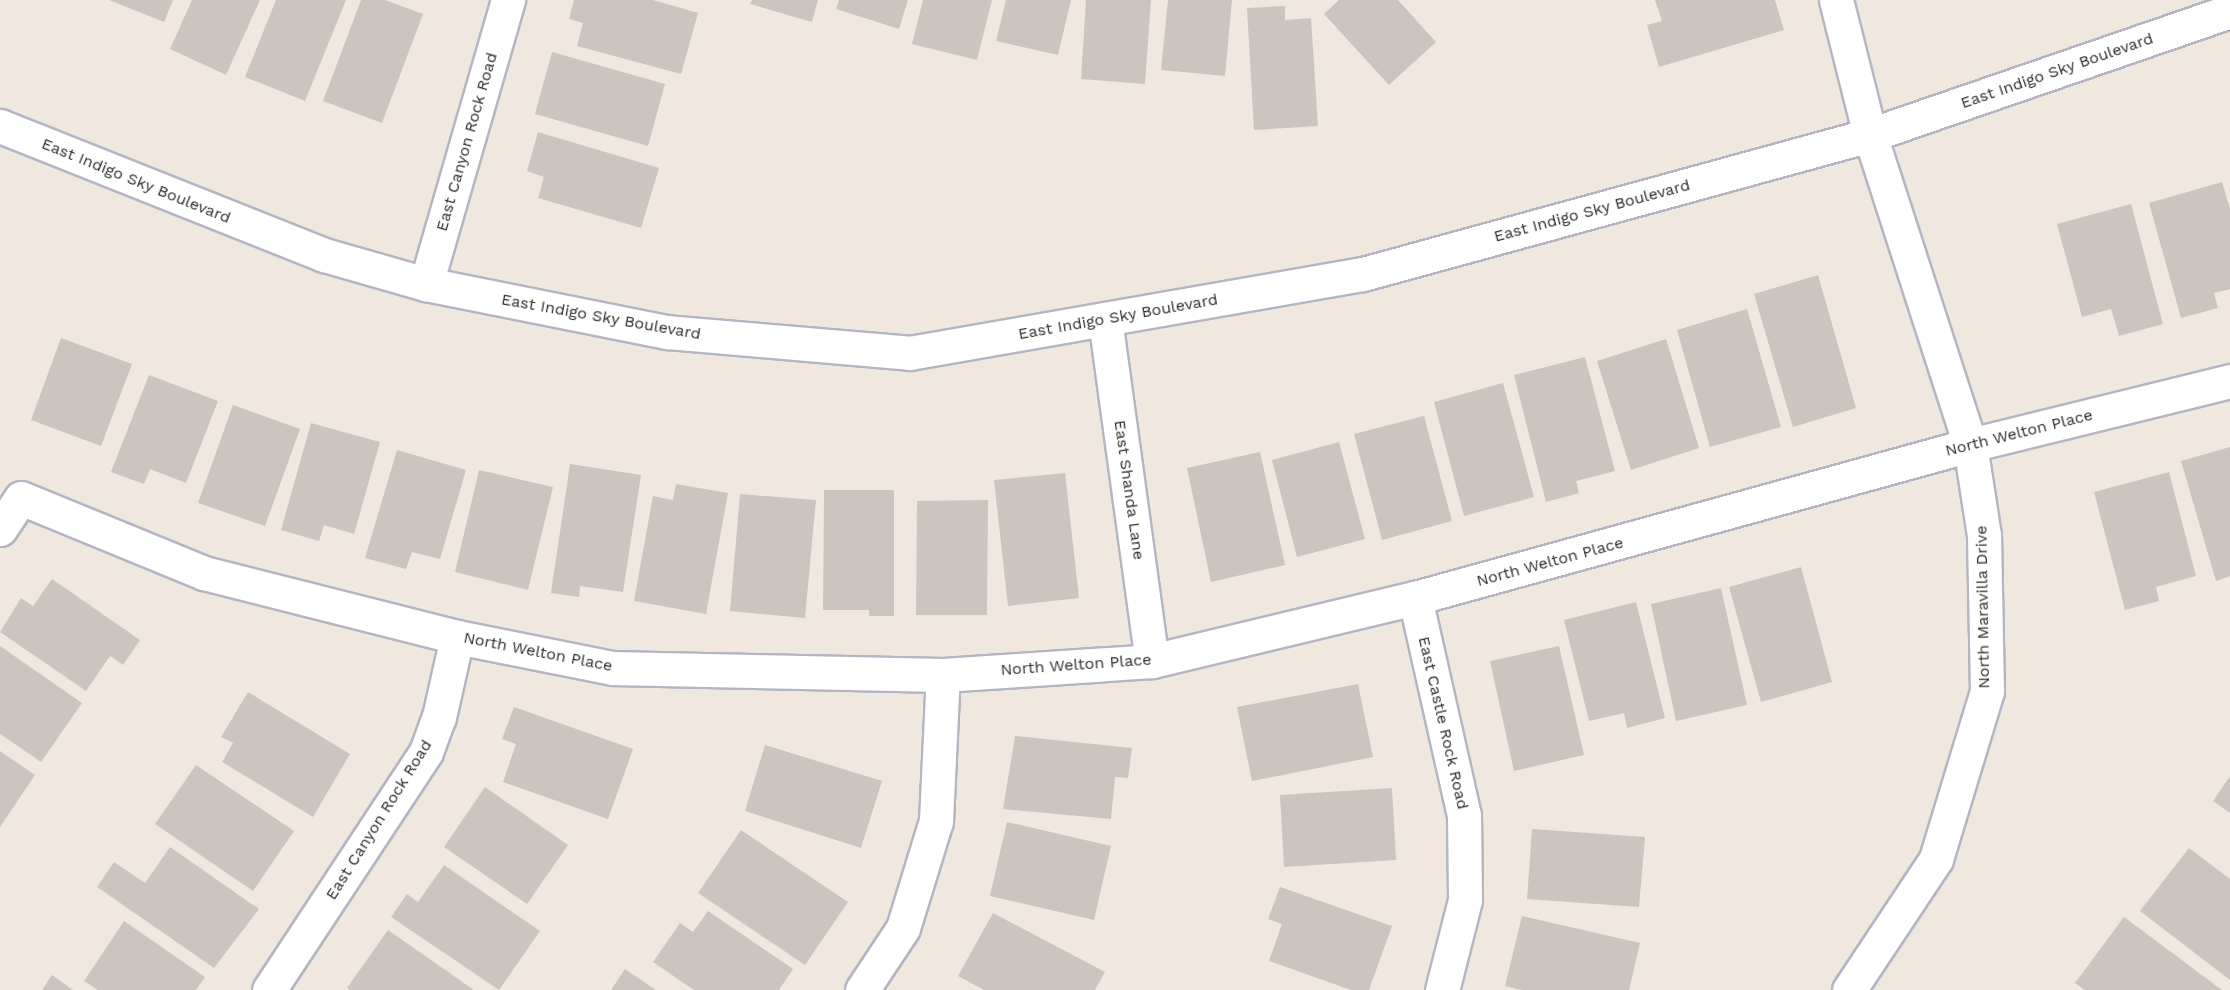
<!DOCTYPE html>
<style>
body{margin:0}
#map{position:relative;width:2230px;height:990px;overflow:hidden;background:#f0e8df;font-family:"Work Sans",sans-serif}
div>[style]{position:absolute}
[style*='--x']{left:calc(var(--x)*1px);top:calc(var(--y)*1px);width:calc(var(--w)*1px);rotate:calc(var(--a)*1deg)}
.building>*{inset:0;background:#cbc5bf}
.roads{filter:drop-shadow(2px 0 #b3b6c2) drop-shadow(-2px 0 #b3b6c2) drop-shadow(0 2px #b3b6c2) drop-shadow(0 -2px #b3b6c2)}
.street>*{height:33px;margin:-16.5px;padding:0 16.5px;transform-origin:16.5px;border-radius:16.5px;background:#fff}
.secondary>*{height:33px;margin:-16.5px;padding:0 16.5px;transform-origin:16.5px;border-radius:16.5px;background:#fff}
span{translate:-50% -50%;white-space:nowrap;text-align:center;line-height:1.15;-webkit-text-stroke:6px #fff;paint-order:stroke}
.street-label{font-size:16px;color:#2d2d2d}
</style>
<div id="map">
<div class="building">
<i style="clip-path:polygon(109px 0,173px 0,164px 22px)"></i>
<i style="clip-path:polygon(192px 0,260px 0,226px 75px,170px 49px)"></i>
<i style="clip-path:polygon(276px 0,346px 0,305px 101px,245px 77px)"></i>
<i style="clip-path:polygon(361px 0,385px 0,423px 14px,382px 123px,323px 101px)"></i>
<i style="clip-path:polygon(574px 0,653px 0,698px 13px,681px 74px,577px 46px,583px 23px,569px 19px)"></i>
<i style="clip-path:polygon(752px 0,818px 0,812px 22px,750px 4px)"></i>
<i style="clip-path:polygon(839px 0,908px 0,899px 29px,836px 9px)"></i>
<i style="clip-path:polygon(923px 0,992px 0,977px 60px,912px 44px)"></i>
<i style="clip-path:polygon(1006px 0,1071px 0,1058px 55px,996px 41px)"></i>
<i style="clip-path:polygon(1086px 0,1151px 0,1145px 84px,1081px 79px)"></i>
<i style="clip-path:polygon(1168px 0,1232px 0,1225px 76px,1161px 70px)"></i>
<i style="clip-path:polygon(1339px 0,1398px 0,1436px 42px,1389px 85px,1324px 14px)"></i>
<i style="clip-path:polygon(1655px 0,1775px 0,1784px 30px,1659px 67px,1647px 25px,1662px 21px)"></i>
<i style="clip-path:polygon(1285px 6px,1285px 20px,1311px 18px,1318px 126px,1254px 130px,1247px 8px)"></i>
<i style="clip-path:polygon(552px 52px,665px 84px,648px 146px,535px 114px)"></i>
<i style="clip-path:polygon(538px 132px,659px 168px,641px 228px,538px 198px,544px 177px,527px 171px)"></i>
<i style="clip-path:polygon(2222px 182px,2230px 209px,2230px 289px,2214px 293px,2218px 308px,2181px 318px,2149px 203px)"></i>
<i style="clip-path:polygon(2131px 204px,2163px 324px,2119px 336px,2111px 309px,2082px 317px,2057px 224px)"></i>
<i style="clip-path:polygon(1818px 275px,1856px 408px,1793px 427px,1754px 294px)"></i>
<i style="clip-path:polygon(1747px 309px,1781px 427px,1710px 447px,1677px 330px)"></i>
<i style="clip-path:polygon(61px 338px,132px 364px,101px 446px,31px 420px)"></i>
<i style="clip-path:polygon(1666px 339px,1699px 448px,1631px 470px,1597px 361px)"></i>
<i style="clip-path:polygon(1585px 357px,1615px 471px,1576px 481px,1579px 493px,1546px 502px,1514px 375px)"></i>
<i style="clip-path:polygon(149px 375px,218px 401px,186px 483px,150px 469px,144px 484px,111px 472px)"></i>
<i style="clip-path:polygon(1503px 383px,1534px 497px,1464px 516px,1434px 402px)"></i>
<i style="clip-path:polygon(233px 405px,300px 429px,265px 526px,198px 503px)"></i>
<i style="clip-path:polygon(1424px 416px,1452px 521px,1382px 540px,1354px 434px)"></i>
<i style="clip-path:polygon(311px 423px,380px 442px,354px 534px,324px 525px,319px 541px,281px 530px)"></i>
<i style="clip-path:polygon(1339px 442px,1365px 539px,1297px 557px,1272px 460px)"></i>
<i style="clip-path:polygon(2230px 447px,2230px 576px,2216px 581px,2181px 461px)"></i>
<i style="clip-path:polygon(397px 450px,466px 470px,440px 559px,412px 552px,406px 569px,365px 558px)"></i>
<i style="clip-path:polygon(1260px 452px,1285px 565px,1211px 582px,1187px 468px)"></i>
<i style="clip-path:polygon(570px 464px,641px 475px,623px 592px,580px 586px,579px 597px,551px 593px)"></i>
<i style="clip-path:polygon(479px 470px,553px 487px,528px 590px,455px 572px)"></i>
<i style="clip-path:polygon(2169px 472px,2196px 576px,2156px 587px,2159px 601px,2125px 610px,2094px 492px)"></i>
<i style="clip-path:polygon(1065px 473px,1079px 598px,1008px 606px,994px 480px)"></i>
<i style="clip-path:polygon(676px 484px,728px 493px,706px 614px,634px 601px,653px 496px,673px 500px)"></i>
<i style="clip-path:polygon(824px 490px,894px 490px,894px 616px,869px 616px,869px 610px,823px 610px)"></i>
<i style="clip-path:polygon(740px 494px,816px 500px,805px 618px,730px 611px)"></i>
<i style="clip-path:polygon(988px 500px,987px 615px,916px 615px,917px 501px)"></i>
<i style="clip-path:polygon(1801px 567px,1832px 682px,1761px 702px,1729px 587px)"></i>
<i style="clip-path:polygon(52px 579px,140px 640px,123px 665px,110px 656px,86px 691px,0 632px,21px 598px,33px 606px)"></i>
<i style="clip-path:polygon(1721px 588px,1747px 705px,1676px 721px,1651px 604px)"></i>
<i style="clip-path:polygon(1636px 602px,1665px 718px,1627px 728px,1624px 713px,1589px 721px,1564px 620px)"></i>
<i style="clip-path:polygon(0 646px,82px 703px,41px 762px,0 734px)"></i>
<i style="clip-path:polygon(1559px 646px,1584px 755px,1514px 771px,1490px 661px)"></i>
<i style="clip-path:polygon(1358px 684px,1373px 757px,1252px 781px,1237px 707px)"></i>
<i style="clip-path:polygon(248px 692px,350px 754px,313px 817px,222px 762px,233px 743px,221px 737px)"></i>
<i style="clip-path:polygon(514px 707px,633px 749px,608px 819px,503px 782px,516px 744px,502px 739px)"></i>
<i style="clip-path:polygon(1015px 736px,1132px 748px,1128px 778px,1115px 777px,1111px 819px,1003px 809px)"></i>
<i style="clip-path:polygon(765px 745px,882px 781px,861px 848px,745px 811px)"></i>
<i style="clip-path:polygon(0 751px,35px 775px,0 827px)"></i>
<i style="clip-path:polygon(196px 765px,294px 831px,253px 891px,155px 824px)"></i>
<i style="clip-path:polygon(2230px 776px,2230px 813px,2213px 801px)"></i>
<i style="clip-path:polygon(485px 787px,568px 845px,527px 904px,444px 847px)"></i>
<i style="clip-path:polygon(1392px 788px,1396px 860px,1284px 867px,1280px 795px)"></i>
<i style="clip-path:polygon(1007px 822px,1111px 846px,1094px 920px,990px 896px)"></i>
<i style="clip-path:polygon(1532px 829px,1645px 837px,1639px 907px,1527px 899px)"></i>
<i style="clip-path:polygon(741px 830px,848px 902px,805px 965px,698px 893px)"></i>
<i style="clip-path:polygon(170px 847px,259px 909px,214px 968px,97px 887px,114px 862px,145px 883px)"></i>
<i style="clip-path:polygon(2189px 848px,2230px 879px,2230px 980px,2140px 911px)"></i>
<i style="clip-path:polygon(444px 865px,540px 931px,499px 990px,391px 917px,407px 894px,418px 902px)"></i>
<i style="clip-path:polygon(1280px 887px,1392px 926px,1369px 990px,1351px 990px,1269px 961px,1282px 924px,1268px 919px)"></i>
<i style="clip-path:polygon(708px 911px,793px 969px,779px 990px,694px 990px,653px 962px,680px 923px,693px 932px)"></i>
<i style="clip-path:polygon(993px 913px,1105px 972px,1095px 990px,984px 990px,958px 976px)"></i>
<i style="clip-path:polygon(1522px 916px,1640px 943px,1629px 990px,1522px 990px,1505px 986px)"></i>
<i style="clip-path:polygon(2124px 917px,2222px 990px,2085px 990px,2075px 983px)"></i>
<i style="clip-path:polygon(124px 921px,205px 977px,196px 990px,98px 990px,84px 981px)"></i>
<i style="clip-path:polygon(388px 930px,474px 990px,350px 990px,347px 988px)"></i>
<i style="clip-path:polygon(625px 969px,656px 990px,611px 990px)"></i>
<i style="clip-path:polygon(52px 975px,73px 990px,42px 990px)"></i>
</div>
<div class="roads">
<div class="street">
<i style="--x:1836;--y:0;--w:139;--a:75.9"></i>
<i style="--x:1870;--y:135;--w:326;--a:72.1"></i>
<i style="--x:1970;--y:445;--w:91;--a:81.2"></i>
<i style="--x:1984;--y:535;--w:156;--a:88.9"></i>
<i style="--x:1987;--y:691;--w:176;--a:106.9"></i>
<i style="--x:1936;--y:859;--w:157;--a:123.6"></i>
<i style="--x:426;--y:284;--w:296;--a:-73.9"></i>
<i style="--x:1105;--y:319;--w:345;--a:82.2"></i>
<i style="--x:0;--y:529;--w:37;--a:-56"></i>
<i style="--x:21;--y:498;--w:198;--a:22.3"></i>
<i style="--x:204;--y:573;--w:261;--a:14.2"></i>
<i style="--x:457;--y:637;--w:158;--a:11.3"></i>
<i style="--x:612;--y:668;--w:331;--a:1.2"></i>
<i style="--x:943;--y:675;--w:209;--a:-3.8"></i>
<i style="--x:1152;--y:661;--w:270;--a:-13.5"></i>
<i style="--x:1415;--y:598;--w:576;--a:-15.41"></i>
<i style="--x:1970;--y:445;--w:268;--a:-13.8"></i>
<i style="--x:1415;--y:598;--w:222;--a:77.3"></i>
<i style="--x:1464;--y:815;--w:85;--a:89.3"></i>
<i style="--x:1465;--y:900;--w:93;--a:104.3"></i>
<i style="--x:269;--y:990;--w:285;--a:-56.6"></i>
<i style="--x:426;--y:752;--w:37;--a:-70"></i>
<i style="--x:439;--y:717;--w:82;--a:-77.3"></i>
<i style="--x:862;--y:990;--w:74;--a:-56.5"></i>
<i style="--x:903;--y:928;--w:112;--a:-72.9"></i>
<i style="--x:936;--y:821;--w:146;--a:-87.3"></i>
</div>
<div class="secondary">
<i style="--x:0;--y:126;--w:349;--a:21.7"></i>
<i style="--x:324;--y:255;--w:106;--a:15.9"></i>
<i style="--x:426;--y:284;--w:246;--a:11.3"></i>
<i style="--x:667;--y:332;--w:244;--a:4.9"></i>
<i style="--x:910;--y:353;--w:460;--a:-9.9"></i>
<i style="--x:1363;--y:274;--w:526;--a:-15.33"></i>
<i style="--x:1870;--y:135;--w:381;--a:-19"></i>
</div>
</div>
<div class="street-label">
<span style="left:2057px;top:71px;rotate:-19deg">East Indigo Sky Boulevard</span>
<span style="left:467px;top:142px;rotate:-74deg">East Canyon Rock Road</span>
<span style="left:136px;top:181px;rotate:22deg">East Indigo Sky Boulevard</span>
<span style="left:1592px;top:211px;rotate:-15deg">East Indigo Sky Boulevard</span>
<span style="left:601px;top:317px;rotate:10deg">East Indigo Sky Boulevard</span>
<span style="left:1118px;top:317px;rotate:-10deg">East Indigo Sky Boulevard</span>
<span style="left:2019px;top:433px;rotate:-14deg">North Welton Place</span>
<span style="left:1129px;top:490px;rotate:82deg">East Shanda Lane</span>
<span style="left:1550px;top:562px;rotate:-15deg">North Welton Place</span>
<span style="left:1983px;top:607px;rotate:-91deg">North Maravilla Drive</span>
<span style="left:538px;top:652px;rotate:11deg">North Welton Place</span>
<span style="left:1076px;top:665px;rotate:-4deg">North Welton Place</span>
<span style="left:1443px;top:723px;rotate:77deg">East Castle Rock Road</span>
<span style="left:379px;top:820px;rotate:-58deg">East Canyon Rock Road</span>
</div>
</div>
